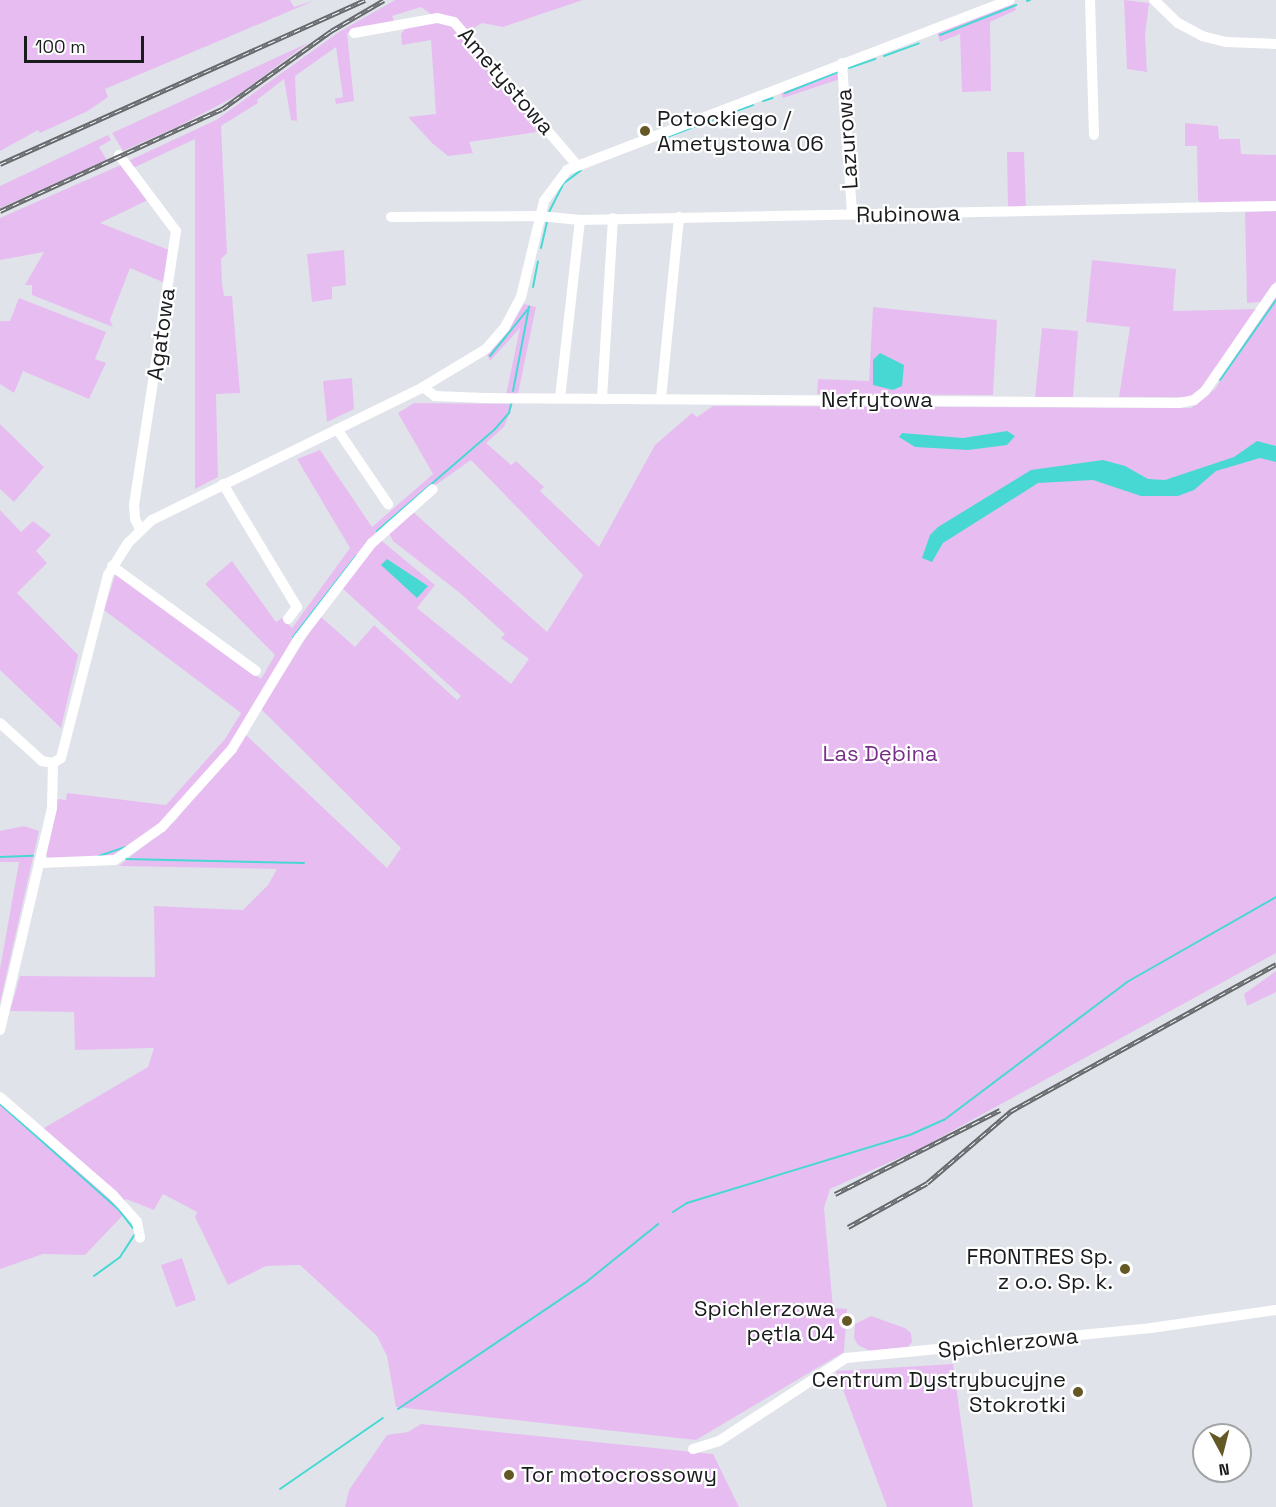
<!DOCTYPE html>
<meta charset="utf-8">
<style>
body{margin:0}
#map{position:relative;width:1276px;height:1507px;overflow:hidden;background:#e0e4ea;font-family:"Space Grotesk",sans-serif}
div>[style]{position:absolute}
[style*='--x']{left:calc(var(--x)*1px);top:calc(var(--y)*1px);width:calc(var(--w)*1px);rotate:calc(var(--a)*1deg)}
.green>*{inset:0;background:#e7bdf1}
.water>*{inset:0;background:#48d8d4}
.stream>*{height:2px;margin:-1px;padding:0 1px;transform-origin:1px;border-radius:1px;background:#48d8d4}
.minor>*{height:10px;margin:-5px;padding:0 5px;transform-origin:5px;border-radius:5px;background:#fff}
.rail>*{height:4.5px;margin-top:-2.25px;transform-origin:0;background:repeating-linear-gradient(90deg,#fff 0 7px,#66696c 0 14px);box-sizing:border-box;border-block:2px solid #66696c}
.dots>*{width:16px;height:16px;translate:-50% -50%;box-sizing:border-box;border:3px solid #fff;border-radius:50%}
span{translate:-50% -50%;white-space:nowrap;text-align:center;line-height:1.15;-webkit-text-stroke:4.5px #fff;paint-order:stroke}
.street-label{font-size:22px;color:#1a1b1d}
.poi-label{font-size:22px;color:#1a1b1d}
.left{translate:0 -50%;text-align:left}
.right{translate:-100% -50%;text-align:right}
.park-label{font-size:22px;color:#763087}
.north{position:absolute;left:1192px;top:1423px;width:60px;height:60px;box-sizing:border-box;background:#fff;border:2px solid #a3a4a5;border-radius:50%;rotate:173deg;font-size:16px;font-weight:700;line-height:24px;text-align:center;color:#1a1b1d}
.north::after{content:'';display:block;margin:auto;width:21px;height:27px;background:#645825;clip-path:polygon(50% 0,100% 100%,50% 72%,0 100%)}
.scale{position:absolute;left:24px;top:36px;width:120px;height:27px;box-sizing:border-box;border:3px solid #1a1b1d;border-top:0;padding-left:8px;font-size:18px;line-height:21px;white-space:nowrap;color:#1a1b1d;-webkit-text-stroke:4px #fff;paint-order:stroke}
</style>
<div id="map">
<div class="green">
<i style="clip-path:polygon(0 0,290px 0,294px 7px,316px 0,105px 89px,108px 97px,88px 111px,40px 133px,38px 130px,0 151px)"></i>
<i style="clip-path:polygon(395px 0,583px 0,503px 27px,482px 23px,469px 31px,455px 18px,431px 14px,421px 7px,392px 16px,395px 24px,347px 33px,354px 101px,336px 104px,335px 99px,343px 97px,336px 47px,295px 76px,297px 121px,291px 120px,284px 79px,257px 100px,258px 103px,221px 126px,227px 253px,221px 259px,222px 283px,224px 296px,232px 296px,240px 393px,216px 394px,218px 477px,195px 489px,195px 139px,133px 168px,128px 161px,216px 120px,339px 32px)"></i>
<i style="clip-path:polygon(1124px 0,1149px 3px,1145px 35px,1147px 72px,1127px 69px)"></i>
<i style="clip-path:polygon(1013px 3px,1016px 10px,990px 22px,991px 91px,962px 92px,960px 34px,940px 42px,937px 32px)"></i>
<i style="clip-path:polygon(437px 20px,453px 25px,544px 131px,469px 142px,473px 153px,448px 156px,432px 143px,408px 117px,436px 114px,431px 40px,402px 45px,401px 34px,405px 29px)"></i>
<i style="clip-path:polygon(308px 43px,238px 95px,179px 126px,123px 151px,112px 133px)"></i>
<i style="clip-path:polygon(837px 69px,840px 79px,783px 98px,781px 92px)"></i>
<i style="clip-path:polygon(1185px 123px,1218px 126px,1219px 139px,1240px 139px,1241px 154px,1276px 155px,1276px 203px,1202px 204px,1198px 200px,1197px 146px,1185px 146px)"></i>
<i style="clip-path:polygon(108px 135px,111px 140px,99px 147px,107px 160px,0 208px,0 186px)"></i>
<i style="clip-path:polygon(1007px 152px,1024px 152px,1026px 207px,1008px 208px)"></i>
<i style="clip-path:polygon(123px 164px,150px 199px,100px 223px,169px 250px,165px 283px,130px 268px,110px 320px,113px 327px,32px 295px,32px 285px,25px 285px,44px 252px,0 260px,0 218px)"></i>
<i style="clip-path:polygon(1276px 211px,1276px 281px,1262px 302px,1247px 303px,1245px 212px)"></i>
<i style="clip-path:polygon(344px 250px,346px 285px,332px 287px,332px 299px,312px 302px,307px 254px)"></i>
<i style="clip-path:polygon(1092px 260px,1176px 269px,1173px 311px,1258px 309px,1201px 389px,1191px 397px,1119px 397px,1130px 327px,1086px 322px)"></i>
<i style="clip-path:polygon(1276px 293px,1276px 953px,919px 1149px,830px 1189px,824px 1208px,833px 1308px,847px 1309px,844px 1352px,696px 1440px,396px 1407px,387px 1356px,377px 1336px,300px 1265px,266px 1266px,228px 1285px,195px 1217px,197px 1212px,163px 1194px,154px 1210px,126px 1199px,124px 1202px,46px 1132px,44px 1128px,148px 1067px,154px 1048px,75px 1050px,74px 1012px,10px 1011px,20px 976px,155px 977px,154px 906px,243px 910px,268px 885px,277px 869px,119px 866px,175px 821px,245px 734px,387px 868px,401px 848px,261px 709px,320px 616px,355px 647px,374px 625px,457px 700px,461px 696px,342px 588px,373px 546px,382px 541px,435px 585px,417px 608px,511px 684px,529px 659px,501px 638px,505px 634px,460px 593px,393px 541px,389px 533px,412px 511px,547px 632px,583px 575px,471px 460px,430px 489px,365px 548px,300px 632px,225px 754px,169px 817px,120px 854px,105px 859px,49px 860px,45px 853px,58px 799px,66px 800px,67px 793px,166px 805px,225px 739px,241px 713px,104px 610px,116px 572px,261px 679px,275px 655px,205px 584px,232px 561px,276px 622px,282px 618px,292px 628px,350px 548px,297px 459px,320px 450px,372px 527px,433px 474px,398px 413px,414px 403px,513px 404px,504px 427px,486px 443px,511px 465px,516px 461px,544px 487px,540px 491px,599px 547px,655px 445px,692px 413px,697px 417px,713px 406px,1191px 408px,1215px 389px)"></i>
<i style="clip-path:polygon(19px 298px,106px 332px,95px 359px,106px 363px,89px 399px,23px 371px,14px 393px,0 384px,0 321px,10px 321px)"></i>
<i style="clip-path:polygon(524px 304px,536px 307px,518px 394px,506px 395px,520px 328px,490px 361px,487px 354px,502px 339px)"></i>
<i style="clip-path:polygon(873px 307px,997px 320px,993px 395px,817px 394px,818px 379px,869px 381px)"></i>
<i style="clip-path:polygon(1042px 328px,1078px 331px,1073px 397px,1035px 397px)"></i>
<i style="clip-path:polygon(352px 378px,354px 409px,327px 422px,323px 381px)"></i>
<i style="clip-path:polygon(0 424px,44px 467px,14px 502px,0 489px)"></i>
<i style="clip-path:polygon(0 510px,21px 532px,33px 521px,51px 535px,36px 551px,47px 563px,17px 593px,78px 655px,61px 728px,0 670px)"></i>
<i style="clip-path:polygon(24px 826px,39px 831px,0 1003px,0 969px,19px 862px,0 862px,0 831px)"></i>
<i style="clip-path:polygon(1276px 971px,1276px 992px,1247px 1006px,1244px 994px)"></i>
<i style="clip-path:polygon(0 1101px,125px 1213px,85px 1255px,43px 1254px,0 1269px)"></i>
<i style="clip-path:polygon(182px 1258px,196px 1300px,176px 1307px,161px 1265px)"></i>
<i style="clip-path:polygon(871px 1316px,905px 1328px,911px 1333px,912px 1342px,908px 1347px,870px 1351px,858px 1345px,854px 1338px,855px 1324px)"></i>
<i style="clip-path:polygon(953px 1364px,973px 1507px,887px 1507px,836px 1371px)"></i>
<i style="clip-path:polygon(421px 1424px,713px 1454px,739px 1507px,345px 1507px,349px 1490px,387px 1435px,408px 1432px)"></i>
</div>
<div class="water">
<i style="clip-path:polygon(880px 353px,904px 365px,902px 386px,893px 390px,873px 385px,873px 360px)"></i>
<i style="clip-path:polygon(1007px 431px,1015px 436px,1007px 445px,968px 450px,915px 447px,899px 437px,902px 433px,963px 438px)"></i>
<i style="clip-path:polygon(1257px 441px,1276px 446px,1276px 462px,1260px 458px,1216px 471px,1194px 490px,1178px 496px,1141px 496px,1093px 480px,1038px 483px,943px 543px,932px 562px,922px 558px,930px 535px,938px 527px,1031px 470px,1103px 460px,1125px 466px,1148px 479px,1165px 480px,1234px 457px)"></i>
<i style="clip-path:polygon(387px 559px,428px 586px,417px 598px,381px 565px)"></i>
</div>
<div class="stream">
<i style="--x:1027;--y:1;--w:3;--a:-18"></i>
<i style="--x:940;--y:35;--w:82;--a:-21.5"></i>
<i style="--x:884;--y:56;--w:37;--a:-20"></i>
<i style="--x:849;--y:68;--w:28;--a:-19"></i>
<i style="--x:785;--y:93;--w:57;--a:-21.6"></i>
<i style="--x:763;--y:101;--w:10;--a:-17"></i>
<i style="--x:736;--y:111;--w:18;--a:-19"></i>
<i style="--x:659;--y:140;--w:74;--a:-20.6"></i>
<i style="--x:549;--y:212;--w:33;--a:-63"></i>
<i style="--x:564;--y:183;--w:21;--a:-37"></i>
<i style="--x:541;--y:248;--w:26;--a:-77"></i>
<i style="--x:533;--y:287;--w:26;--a:-79"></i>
<i style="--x:490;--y:356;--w:60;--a:-51"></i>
<i style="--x:1220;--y:380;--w:98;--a:-55"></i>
<i style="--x:513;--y:391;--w:86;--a:-79.2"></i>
<i style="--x:377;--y:531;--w:156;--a:-40.8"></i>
<i style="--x:495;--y:429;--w:21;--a:-49"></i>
<i style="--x:509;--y:413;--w:9;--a:-77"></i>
<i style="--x:293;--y:637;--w:103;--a:-52.1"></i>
<i style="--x:99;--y:856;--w:28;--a:-19"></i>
<i style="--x:0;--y:857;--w:33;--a:-2"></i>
<i style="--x:126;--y:859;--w:178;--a:1.3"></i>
<i style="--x:0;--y:1104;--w:158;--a:41.7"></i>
<i style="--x:118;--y:1209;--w:24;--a:52"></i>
<i style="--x:673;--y:1212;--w:17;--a:-33"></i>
<i style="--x:687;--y:1203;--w:235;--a:-17"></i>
<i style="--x:912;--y:1134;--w:35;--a:-24"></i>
<i style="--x:944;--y:1120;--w:229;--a:-37"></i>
<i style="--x:1127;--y:982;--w:172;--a:-29.7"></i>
<i style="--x:94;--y:1276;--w:32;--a:-36"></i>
<i style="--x:120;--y:1257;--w:27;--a:-57"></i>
<i style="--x:398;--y:1409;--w:225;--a:-34"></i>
<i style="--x:585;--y:1283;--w:94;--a:-38.9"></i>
<i style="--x:280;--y:1489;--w:125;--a:-34.6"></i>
</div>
<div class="minor">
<i style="--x:1090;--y:0;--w:135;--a:88.3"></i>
<i style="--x:1154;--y:0;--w:33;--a:44"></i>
<i style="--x:1178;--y:23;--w:27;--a:28"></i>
<i style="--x:1202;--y:36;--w:25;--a:14"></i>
<i style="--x:1226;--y:42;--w:50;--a:2.3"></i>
<i style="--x:354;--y:33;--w:84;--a:-10.2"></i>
<i style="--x:437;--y:18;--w:17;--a:13"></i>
<i style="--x:454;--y:22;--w:187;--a:49.3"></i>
<i style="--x:842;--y:63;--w:152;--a:86.2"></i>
<i style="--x:119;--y:155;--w:95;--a:53.1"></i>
<i style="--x:176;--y:231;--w:276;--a:98.7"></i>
<i style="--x:134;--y:504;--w:15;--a:86"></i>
<i style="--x:135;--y:519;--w:11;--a:63"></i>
<i style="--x:391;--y:217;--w:149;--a:-0.4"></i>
<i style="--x:540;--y:216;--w:40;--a:5.7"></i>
<i style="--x:580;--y:220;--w:696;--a:-1.15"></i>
<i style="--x:423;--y:387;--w:15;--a:37"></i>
<i style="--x:435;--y:396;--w:49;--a:2.3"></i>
<i style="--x:484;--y:398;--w:695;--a:0.41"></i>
<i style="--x:1179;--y:403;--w:15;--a:-11"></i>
<i style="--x:1194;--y:400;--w:14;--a:-39"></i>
<i style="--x:1205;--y:391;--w:125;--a:-55.4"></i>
<i style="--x:560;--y:398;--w:179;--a:-83.6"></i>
<i style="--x:602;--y:398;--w:180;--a:-86.5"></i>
<i style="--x:661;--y:398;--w:182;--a:-84.3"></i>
<i style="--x:337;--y:429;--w:91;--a:55.8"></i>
<i style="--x:223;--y:484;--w:144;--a:59"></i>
<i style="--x:297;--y:607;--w:15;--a:127"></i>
<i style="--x:112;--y:566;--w:178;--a:36.1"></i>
<i style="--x:0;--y:723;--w:57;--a:42.1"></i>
<i style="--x:42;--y:761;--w:11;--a:10"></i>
<i style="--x:53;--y:763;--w:9;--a:-32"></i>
<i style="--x:61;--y:758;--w:189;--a:-75.6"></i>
<i style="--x:108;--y:575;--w:38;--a:-58"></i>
<i style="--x:128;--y:543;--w:33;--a:-44"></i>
<i style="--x:152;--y:520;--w:302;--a:-26.1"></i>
<i style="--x:423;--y:387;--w:74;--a:-31.1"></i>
<i style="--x:486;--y:349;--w:29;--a:-49"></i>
<i style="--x:505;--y:327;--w:34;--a:-62"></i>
<i style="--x:521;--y:297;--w:99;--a:-76.5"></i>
<i style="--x:544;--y:201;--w:39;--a:-53"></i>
<i style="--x:567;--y:170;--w:474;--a:-21"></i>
<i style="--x:39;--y:863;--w:76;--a:-2.3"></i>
<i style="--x:115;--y:860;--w:57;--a:-35.1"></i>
<i style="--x:162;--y:827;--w:105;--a:-48.1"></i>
<i style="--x:232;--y:749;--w:130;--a:-58.9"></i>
<i style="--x:299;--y:638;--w:120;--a:-52.5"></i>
<i style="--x:372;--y:543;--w:81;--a:-41.5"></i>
<i style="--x:0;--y:1030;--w:228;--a:-76.8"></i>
<i style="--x:52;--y:808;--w:45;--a:-88.7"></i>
<i style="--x:0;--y:1097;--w:150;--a:40.9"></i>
<i style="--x:113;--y:1195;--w:36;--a:48"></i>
<i style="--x:137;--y:1222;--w:16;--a:79"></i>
<i style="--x:693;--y:1449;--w:27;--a:-17"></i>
<i style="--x:719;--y:1441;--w:152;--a:-33.2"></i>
<i style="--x:846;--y:1358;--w:306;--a:-5.6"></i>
<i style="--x:1151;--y:1328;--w:126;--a:-8.2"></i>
</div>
<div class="rail">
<i style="--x:0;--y:164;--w:400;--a:-24.2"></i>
<i style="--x:0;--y:211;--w:244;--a:-24.7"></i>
<i style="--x:222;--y:109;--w:134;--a:-35.6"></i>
<i style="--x:331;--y:31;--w:61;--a:-30.3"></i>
<i style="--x:835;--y:1194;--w:185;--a:-27"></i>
<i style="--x:848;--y:1227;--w:90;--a:-29.1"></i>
<i style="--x:927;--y:1183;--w:111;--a:-40.6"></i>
<i style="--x:1011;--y:1111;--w:303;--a:-29"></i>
</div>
<div class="dots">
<i style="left:645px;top:131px;background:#645825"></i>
<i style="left:1125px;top:1269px;background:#645825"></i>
<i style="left:847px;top:1321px;background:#645825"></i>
<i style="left:1078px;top:1392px;background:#645825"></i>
<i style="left:509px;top:1475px;background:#645825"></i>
</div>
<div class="street-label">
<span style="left:506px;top:81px;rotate:49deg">Ametystowa</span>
<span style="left:847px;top:139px;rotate:-94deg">Lazurowa</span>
<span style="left:908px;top:214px;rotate:-1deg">Rubinowa</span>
<span style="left:161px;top:334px;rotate:-82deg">Agatowa</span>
<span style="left:877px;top:400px">Nefrytowa</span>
<span style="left:1008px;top:1343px;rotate:-6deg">Spichlerzowa</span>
</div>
<div class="poi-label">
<span class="left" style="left:657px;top:131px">Potockiego /<br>Ametystowa 06</span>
<span class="right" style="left:1113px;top:1269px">FRONTRES Sp.<br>z o.o. Sp. k.</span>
<span class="right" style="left:835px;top:1321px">Spichlerzowa<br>pętla 04</span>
<span class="right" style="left:1066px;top:1392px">Centrum Dystrybucyjne<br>Stokrotki</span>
<span class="left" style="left:521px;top:1475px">Tor motocrossowy</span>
</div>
<div class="park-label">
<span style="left:880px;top:754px">Las Dębina</span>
</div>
<div class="north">N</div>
<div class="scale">100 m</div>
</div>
